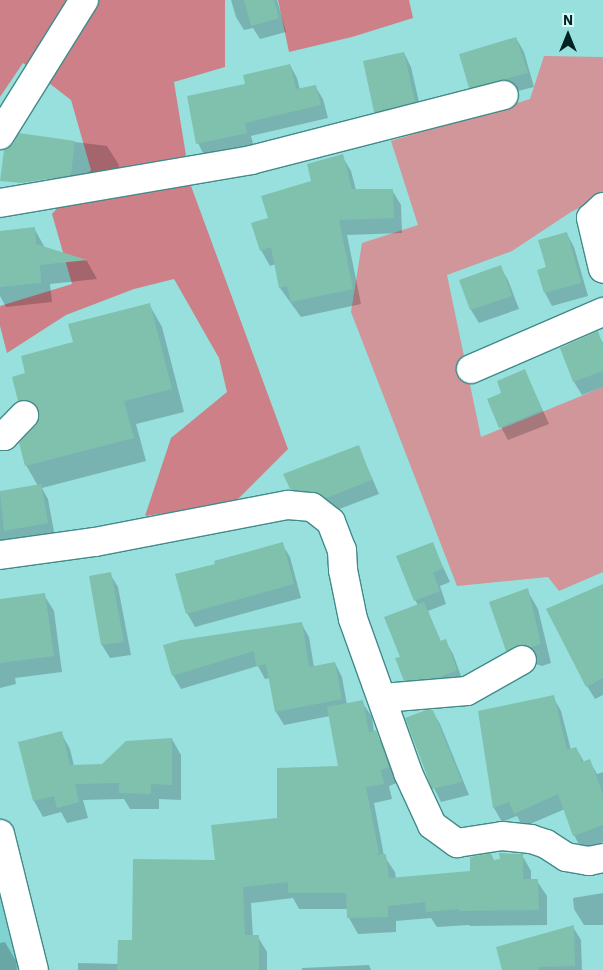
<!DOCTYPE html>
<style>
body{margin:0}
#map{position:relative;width:603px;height:970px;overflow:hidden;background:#97e0de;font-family:"IBM Plex Sans",sans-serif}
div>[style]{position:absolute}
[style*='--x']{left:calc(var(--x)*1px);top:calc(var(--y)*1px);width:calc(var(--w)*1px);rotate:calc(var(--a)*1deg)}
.built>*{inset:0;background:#81d3d1}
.green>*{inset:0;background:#d0969a}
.forest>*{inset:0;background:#cd8087}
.shadow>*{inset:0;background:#0003}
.building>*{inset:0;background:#80c1ae}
.roads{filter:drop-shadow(1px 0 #428a89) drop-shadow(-1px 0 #428a89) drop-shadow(0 1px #428a89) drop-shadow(0 -1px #428a89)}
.minor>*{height:28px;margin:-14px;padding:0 14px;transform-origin:14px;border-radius:14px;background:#fff}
span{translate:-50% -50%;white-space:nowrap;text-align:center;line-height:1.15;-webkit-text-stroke:4.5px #d7f9f8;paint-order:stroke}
.north{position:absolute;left:543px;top:10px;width:50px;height:50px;-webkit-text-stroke:4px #d7f9f8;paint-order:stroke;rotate:0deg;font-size:14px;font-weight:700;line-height:20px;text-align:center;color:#032222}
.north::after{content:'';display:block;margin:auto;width:18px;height:22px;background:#032222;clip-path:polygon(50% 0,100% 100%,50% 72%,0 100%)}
</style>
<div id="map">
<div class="built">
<i style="clip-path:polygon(0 879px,23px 970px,0 970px)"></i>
</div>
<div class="green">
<i style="clip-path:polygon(544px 56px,603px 57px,603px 196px,571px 212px,512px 251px,447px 275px,481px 437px,603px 387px,603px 572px,559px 591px,548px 577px,457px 586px,351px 312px,362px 243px,418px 225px,391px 141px,530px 99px)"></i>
</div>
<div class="forest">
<i style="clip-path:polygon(0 0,225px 0,225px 67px,174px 82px,191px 186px,288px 449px,234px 503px,145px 516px,171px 438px,227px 392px,219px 358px,174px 279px,134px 289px,66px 315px,7px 353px,0 326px,0 306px,72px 284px,52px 214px,91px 170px,71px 100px,23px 63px,0 97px)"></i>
<i style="clip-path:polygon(278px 0,409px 0,413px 18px,352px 37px,289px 52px)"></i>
</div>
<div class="shadow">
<i style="clip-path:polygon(231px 0,277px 0,286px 32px,260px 39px,253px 28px,244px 30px,236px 17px)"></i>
<i style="clip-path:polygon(516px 38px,524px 52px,534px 87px,478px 101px,470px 87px)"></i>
<i style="clip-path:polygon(404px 53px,411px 67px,422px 115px,383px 125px,375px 112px,364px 62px)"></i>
<i style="clip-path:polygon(290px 65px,297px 78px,300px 90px,315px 86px,323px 99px,328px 118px,251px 136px,254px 147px,205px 157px,198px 143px,246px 85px)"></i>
<i style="clip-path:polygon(20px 135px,107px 146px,119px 165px,118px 174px,14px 181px,14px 145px)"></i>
<i style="clip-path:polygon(342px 156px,351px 171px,356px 190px,392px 190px,401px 205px,402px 233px,347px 235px,361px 304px,301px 317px,280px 288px,276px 264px,270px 266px,261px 250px,269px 219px)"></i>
<i style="clip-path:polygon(34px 228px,45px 248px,87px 261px,97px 279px,50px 284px,52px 302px,6px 307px,0 296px,0 232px)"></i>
<i style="clip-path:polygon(567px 234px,574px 247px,588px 296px,552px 306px,545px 293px,547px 268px)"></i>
<i style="clip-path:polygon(500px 267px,508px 280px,519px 309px,479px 323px,471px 310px,461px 281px)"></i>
<i style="clip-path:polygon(149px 304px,162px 327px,184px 412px,136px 424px,146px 461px,42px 488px,48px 499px,55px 537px,0 555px,0 492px,38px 486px,26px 465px,38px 423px,33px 423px,19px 400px,27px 374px,74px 343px)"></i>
<i style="clip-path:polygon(597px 333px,603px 343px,603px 387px,582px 395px,574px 382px)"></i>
<i style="clip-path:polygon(525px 371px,549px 424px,508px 440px,501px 427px,503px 393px)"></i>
<i style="clip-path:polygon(358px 446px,379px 494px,334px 511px,299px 503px,291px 489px)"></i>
<i style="clip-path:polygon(432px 543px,450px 582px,440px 586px,446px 604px,428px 611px,441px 642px,445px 641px,453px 654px,464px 684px,413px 694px,405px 680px,401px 658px,418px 605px,415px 600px)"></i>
<i style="clip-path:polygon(282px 544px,290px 557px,301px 598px,195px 627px,187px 613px,217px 565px)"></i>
<i style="clip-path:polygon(110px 574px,118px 587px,131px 655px,110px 658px,102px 645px,90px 577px)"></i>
<i style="clip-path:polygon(603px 586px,603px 695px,595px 699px,587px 686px)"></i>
<i style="clip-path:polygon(527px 590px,538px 609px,551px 663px,542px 666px,533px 663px,518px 670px,507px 651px,490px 602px)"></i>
<i style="clip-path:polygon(44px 595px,54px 611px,62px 672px,15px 678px,16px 684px,0 688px,0 601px)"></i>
<i style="clip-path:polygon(301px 623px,309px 637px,314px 667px,335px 663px,342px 677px,347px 705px,362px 702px,372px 717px,374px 732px,385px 747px,397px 783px,389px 786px,392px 799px,374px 803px,384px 856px,395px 872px,396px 879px,471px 872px,494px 862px,522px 855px,531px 871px,531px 881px,537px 881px,547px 896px,547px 925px,470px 926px,469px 925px,437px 927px,431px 918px,396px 921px,396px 932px,358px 934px,349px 918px,348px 909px,299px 909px,293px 898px,251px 903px,253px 937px,258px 937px,267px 952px,267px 970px,78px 970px,78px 963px,119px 964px,133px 941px,216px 862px,278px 819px,340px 767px,330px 716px,284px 725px,276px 712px,270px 678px,265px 679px,258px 666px,181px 689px,173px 675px)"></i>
<i style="clip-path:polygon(553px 697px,561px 711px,571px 750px,576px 748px,584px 762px,589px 760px,597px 774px,603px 772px,603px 842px,582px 850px,574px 835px,565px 809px,523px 827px,517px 816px,502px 822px,494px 808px,480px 712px)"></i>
<i style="clip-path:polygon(432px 711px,440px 724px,469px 795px,441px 802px,434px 788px)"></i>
<i style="clip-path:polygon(61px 733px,70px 749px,74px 766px,102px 765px,172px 739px,181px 755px,181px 800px,159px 799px,159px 809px,130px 809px,124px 799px,83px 800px,88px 818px,67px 823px,61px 812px,43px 817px,34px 801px,19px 743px)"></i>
<i style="clip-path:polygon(603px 893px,603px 925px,584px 925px,574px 909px,573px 898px)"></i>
<i style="clip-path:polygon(573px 927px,581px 940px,582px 970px,503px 970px)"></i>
<i style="clip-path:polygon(5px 942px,16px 961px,17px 970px,0 970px,0 943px)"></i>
<i style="clip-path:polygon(369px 965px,371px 970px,302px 970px,302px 968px)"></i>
</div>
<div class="building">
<i style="clip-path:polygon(244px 0,274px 0,279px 18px,251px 26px)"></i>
<i style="clip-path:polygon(516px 37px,528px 73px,469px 88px,459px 54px)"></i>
<i style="clip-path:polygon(404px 52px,415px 102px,374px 112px,363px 61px)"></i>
<i style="clip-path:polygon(290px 64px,296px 89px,316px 85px,321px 105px,245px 123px,247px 133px,196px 144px,187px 96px,245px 84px,243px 75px)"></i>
<i style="clip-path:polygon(19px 133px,75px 141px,71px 175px,22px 183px,0 181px,4px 150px,13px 144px)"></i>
<i style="clip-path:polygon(343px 154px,352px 189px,393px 189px,394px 218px,339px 220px,353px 289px,291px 302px,287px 286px,279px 288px,271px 247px,260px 251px,251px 223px,268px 218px,261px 196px,311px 181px,307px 164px)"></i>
<i style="clip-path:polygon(35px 227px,36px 244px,87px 260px,40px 265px,41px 283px,0 287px,0 231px)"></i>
<i style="clip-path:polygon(567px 232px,581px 283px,544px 293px,537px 270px,546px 267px,538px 240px)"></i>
<i style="clip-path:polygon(501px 265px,512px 296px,470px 310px,459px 280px)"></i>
<i style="clip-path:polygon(150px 303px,172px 389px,124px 401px,134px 438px,25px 466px,19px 443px,36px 425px,39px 419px,39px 411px,35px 404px,28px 400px,18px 401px,12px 377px,25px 373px,21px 356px,73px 342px,68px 324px)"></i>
<i style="clip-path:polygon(598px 331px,603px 346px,603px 371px,573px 382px,560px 348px)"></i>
<i style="clip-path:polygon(525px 369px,542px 410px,499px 428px,487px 399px,501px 393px,497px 381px)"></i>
<i style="clip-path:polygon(359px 445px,372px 480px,326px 498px,314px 492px,290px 489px,283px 474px)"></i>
<i style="clip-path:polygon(41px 484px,48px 523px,4px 531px,0 491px)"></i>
<i style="clip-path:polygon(283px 542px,294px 584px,186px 614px,175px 574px,215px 564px,214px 561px)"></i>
<i style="clip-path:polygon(433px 542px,443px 568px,433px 573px,440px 591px,414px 601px,396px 556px)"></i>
<i style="clip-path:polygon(111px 572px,124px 642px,101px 645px,89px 576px)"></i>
<i style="clip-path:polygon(603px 584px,603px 678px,586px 687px,546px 609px)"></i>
<i style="clip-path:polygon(528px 588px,541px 644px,531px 647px,522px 644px,506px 651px,489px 602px)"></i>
<i style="clip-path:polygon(45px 593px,54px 656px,0 663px,0 599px)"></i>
<i style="clip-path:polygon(424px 602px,440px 641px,446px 639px,457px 670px,437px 678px,404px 681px,395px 658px,400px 657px,384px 617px)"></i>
<i style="clip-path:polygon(302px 622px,309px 667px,335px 662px,342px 699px,275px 712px,266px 664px,256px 666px,254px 651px,172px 676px,163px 645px,181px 640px)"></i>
<i style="clip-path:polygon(554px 695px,567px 750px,576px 747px,582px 762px,590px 759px,603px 795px,603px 825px,573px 836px,558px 794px,514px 814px,509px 802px,493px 808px,478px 711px)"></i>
<i style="clip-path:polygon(363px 700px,369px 733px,376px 730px,389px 767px,381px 770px,384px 784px,366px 787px,379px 853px,375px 855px,386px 854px,389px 878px,470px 871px,470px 857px,491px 853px,494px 860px,500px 859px,499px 853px,523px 854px,523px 879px,538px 879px,539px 910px,459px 911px,459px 909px,426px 912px,425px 902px,388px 906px,388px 917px,347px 918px,346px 893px,288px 893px,288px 882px,243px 887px,245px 935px,259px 935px,259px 970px,117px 970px,118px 940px,132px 940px,133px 859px,215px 860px,211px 825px,277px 818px,277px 768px,338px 766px,327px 707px)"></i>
<i style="clip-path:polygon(426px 710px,433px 710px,462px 782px,432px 789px,405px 718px)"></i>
<i style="clip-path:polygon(62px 731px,70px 765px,102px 764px,126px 741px,172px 738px,172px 785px,151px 784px,151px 794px,119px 793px,119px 783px,75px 784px,79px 802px,57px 808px,54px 796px,33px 801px,18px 742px)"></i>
<i style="clip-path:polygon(574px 925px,575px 966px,538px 967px,539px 970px,502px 970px,496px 947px)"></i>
</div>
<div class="roads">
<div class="minor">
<i style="--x:0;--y:135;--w:159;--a:-58.1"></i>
<i style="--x:0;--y:203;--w:255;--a:-9.7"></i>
<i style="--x:251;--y:160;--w:261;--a:-14.4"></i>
<i style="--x:603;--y:207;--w:16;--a:137"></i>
<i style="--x:591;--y:218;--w:52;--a:76.8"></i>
<i style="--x:471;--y:369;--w:144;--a:-23.4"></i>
<i style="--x:0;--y:436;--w:4;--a:0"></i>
<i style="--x:4;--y:436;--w:29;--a:-46"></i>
<i style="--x:0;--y:555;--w:96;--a:-7.8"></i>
<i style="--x:95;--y:542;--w:197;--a:-10.9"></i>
<i style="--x:288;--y:505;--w:24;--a:5"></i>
<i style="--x:312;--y:507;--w:24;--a:38"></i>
<i style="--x:331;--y:522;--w:30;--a:69"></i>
<i style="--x:342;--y:550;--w:20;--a:87"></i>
<i style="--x:343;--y:570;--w:50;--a:78.5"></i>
<i style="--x:353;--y:619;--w:164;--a:70.3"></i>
<i style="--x:408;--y:773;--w:57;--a:65.2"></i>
<i style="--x:432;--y:825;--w:31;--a:36"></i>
<i style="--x:457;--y:843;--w:46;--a:-8.8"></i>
<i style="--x:502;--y:836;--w:29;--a:6"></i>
<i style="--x:531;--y:839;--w:16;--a:18"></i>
<i style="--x:546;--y:844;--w:24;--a:33"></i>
<i style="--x:566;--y:857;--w:23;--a:10"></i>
<i style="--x:589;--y:861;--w:14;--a:-12"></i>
<i style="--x:383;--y:698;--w:84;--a:-4.8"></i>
<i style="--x:467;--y:691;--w:63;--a:-29.4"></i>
<i style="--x:0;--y:834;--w:140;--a:76"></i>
</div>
</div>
<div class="north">N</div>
</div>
